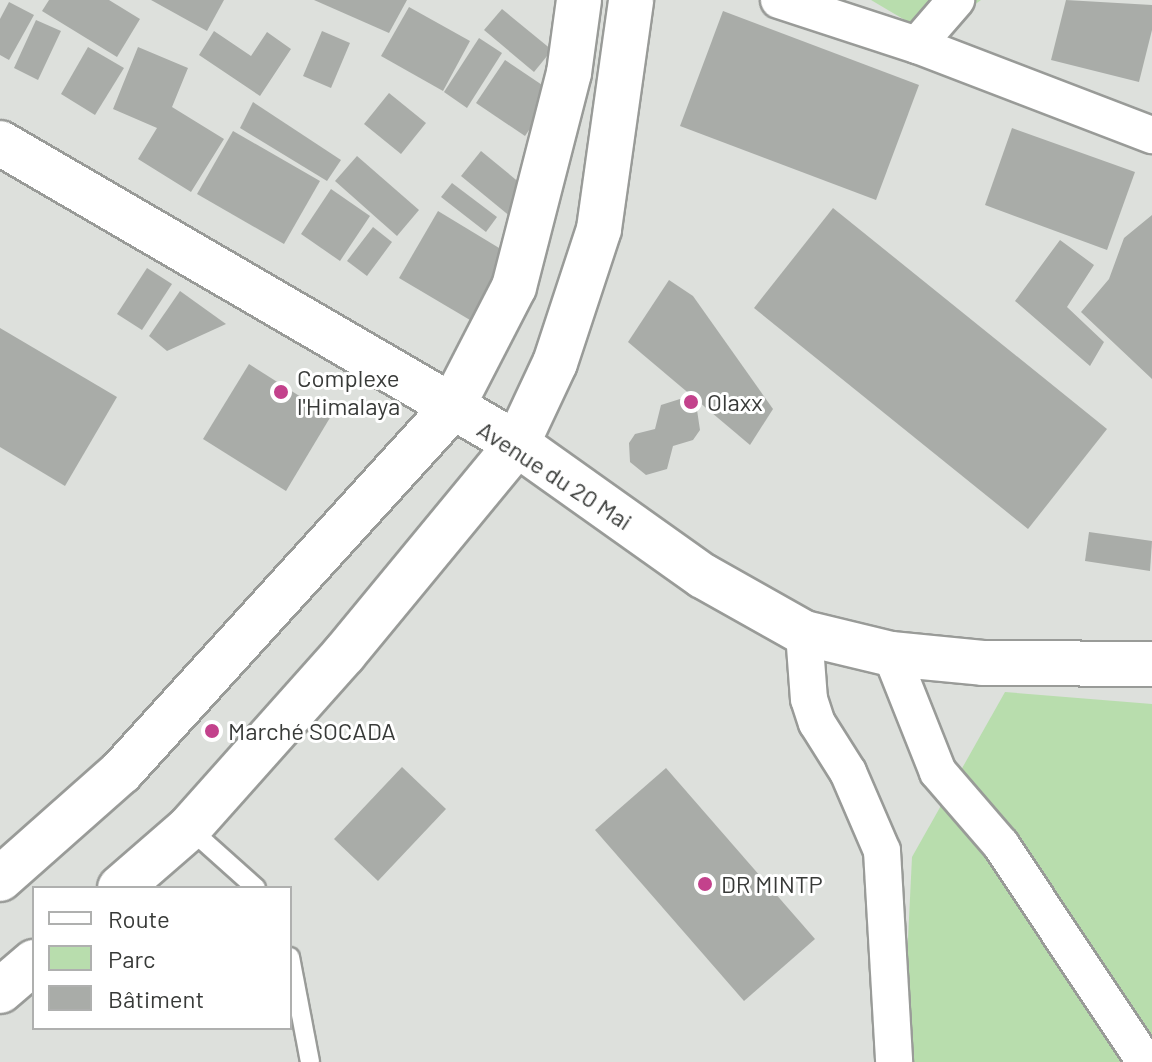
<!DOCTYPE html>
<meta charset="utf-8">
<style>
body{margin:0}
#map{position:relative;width:1152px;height:1062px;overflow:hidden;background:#dde0dc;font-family:Barlow,sans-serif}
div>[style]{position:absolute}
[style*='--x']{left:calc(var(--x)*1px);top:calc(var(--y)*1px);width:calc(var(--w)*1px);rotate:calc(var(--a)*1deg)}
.green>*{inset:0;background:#b8ddad}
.building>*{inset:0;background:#a9aca8}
.roads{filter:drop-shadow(2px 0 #999b98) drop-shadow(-2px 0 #999b98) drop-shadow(0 2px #999b98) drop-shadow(0 -2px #999b98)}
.lane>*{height:18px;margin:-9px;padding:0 9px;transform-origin:9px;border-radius:9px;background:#fff}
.street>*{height:36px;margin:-18px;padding:0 18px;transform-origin:18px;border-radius:18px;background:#fff}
.secondary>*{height:44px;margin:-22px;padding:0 22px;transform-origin:22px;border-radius:22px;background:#fff}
.primary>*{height:44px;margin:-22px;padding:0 22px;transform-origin:22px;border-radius:22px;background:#fff}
.dots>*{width:22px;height:22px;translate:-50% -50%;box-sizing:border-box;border:4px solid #fff;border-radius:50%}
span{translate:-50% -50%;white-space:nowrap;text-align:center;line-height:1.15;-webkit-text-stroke:6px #fff;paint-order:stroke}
.poi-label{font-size:24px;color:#383a38}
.left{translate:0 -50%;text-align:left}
.street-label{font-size:24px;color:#383a38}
.legend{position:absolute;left:32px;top:886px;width:260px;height:144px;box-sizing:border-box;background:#fff;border:2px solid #afb0af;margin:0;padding:10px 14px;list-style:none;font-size:24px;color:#383a38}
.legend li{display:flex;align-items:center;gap:16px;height:40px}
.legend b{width:40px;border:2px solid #afb0af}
</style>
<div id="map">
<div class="green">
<i style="clip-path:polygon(871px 0,981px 0,947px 25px,920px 29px)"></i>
<i style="clip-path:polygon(1005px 692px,1152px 704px,1152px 1062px,902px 1062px,912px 857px)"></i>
</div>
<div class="building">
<i style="clip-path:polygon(49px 0,109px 0,140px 19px,117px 57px,42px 11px)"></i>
<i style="clip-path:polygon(151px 0,224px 0,207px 31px)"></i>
<i style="clip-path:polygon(314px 0,407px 0,389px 33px)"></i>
<i style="clip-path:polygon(1066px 0,1152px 5px,1152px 30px,1139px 82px,1051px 60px)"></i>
<i style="clip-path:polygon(9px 2px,34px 15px,9px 60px,0 55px,0 19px)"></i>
<i style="clip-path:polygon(409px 7px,470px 41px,443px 91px,381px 56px)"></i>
<i style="clip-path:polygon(502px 9px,552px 50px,534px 72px,484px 30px)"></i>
<i style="clip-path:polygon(723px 11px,919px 85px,876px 200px,680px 126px)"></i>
<i style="clip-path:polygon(36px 20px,61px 31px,38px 80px,14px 68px)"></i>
<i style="clip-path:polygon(214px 31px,251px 56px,267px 32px,291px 49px,260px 96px,199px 55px)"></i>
<i style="clip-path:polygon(322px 31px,350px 43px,331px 88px,303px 76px)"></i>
<i style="clip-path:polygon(479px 38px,502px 53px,467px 108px,444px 92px)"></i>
<i style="clip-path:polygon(88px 47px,124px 68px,95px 115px,61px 94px)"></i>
<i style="clip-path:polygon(138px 47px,188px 68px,172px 107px,224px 139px,191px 192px,138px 159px,157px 128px,113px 109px)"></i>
<i style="clip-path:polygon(505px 60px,554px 93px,525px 136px,476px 103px)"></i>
<i style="clip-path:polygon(389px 93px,426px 123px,401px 154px,364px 124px)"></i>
<i style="clip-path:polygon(253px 102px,341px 160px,327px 181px,240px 128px)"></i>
<i style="clip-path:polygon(1012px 128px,1135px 172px,1107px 250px,985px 205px)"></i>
<i style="clip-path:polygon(233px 131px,320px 181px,284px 244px,197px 194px)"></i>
<i style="clip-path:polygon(481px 151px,537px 197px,517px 222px,461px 176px)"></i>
<i style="clip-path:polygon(357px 156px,419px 210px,397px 236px,335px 181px)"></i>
<i style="clip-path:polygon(452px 183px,497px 217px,486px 232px,441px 197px)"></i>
<i style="clip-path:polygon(331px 189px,370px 216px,340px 261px,301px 234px)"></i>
<i style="clip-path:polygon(833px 208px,1107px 429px,1028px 529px,754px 308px)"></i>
<i style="clip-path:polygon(438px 211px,509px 254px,470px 320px,399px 278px)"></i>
<i style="clip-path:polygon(1152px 215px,1152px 379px,1081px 312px,1109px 279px,1124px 238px)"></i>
<i style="clip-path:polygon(373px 227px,392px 242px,367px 276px,347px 261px)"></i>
<i style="clip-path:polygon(1060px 240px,1094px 265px,1067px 307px,1104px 342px,1090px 366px,1015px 301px)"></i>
<i style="clip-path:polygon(147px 268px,172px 284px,142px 330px,117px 314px)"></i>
<i style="clip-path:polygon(669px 280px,693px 296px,773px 409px,750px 445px,628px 342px)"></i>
<i style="clip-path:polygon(180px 291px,226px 324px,167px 351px,149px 336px)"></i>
<i style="clip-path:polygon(0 328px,117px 397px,65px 486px,0 447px)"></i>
<i style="clip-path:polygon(249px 364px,331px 416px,286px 491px,203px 439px)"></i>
<i style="clip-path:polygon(680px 399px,697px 410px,700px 430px,693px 440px,673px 446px,667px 469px,646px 475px,630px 462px,629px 443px,635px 434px,655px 429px,661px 405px)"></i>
<i style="clip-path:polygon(1089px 532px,1152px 541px,1150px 571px,1085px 561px)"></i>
<i style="clip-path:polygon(402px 767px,446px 809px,378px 881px,334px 839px)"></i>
<i style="clip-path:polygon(666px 768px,815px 939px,744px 1001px,595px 830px)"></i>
</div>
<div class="roads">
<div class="lane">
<i style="--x:189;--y:828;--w:90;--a:41.8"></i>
<i style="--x:290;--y:957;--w:107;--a:79.2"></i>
</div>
<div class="street">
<i style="--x:779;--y:0;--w:145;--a:18.1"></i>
<i style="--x:917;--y:45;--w:252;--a:21"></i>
<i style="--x:917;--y:45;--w:60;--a:-49.1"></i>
<i style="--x:804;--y:633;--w:66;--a:85.7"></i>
<i style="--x:809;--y:699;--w:25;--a:72"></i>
<i style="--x:817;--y:723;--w:58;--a:57.7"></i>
<i style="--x:848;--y:772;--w:86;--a:66.7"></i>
<i style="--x:882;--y:851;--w:211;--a:86.7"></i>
<i style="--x:891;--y:654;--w:127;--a:68.3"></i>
<i style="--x:938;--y:772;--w:96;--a:49.2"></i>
<i style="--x:1001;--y:845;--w:260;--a:56.4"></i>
</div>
<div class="secondary">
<i style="--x:0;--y:143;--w:598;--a:30.21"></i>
<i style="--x:517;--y:444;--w:228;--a:35.4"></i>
<i style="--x:703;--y:576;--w:116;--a:29.4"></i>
<i style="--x:804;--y:633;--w:89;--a:13.6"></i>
<i style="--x:891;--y:654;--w:92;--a:5.6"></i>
<i style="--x:983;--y:663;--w:169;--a:0.3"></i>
</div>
<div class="primary">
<i style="--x:0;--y:879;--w:162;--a:-41.5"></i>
<i style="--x:121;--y:772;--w:491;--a:-47.7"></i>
<i style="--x:451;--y:409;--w:137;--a:-62.7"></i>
<i style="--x:514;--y:287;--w:221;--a:-75.6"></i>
<i style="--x:569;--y:73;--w:74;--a:-82.2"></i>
<i style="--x:120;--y:888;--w:91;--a:-41"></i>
<i style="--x:189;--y:828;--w:233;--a:-48.3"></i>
<i style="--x:344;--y:654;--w:272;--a:-50.5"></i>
<i style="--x:517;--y:444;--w:89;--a:-64.9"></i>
<i style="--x:555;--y:363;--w:141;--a:-71.8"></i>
<i style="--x:599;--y:229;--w:231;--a:-82"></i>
<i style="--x:0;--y:991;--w:45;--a:-40.5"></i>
</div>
</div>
<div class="dots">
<i style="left:281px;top:392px;background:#c3428c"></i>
<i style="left:691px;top:402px;background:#c3428c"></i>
<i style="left:212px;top:731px;background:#c3428c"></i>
<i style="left:705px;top:884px;background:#c3428c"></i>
</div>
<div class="poi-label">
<span class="left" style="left:297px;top:392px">Complexe<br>l'Himalaya</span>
<span class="left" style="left:707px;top:402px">Olaxx</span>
<span class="left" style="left:228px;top:731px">Marché SOCADA</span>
<span class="left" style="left:721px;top:884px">DR MINTP</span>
</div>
<div class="street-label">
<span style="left:555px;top:475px;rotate:33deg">Avenue du 20 Mai</span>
</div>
<ul class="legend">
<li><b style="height:10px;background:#fff"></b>Route</li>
<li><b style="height:22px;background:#b8ddad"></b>Parc</li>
<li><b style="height:22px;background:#a9aca8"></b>Bâtiment</li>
</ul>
</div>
